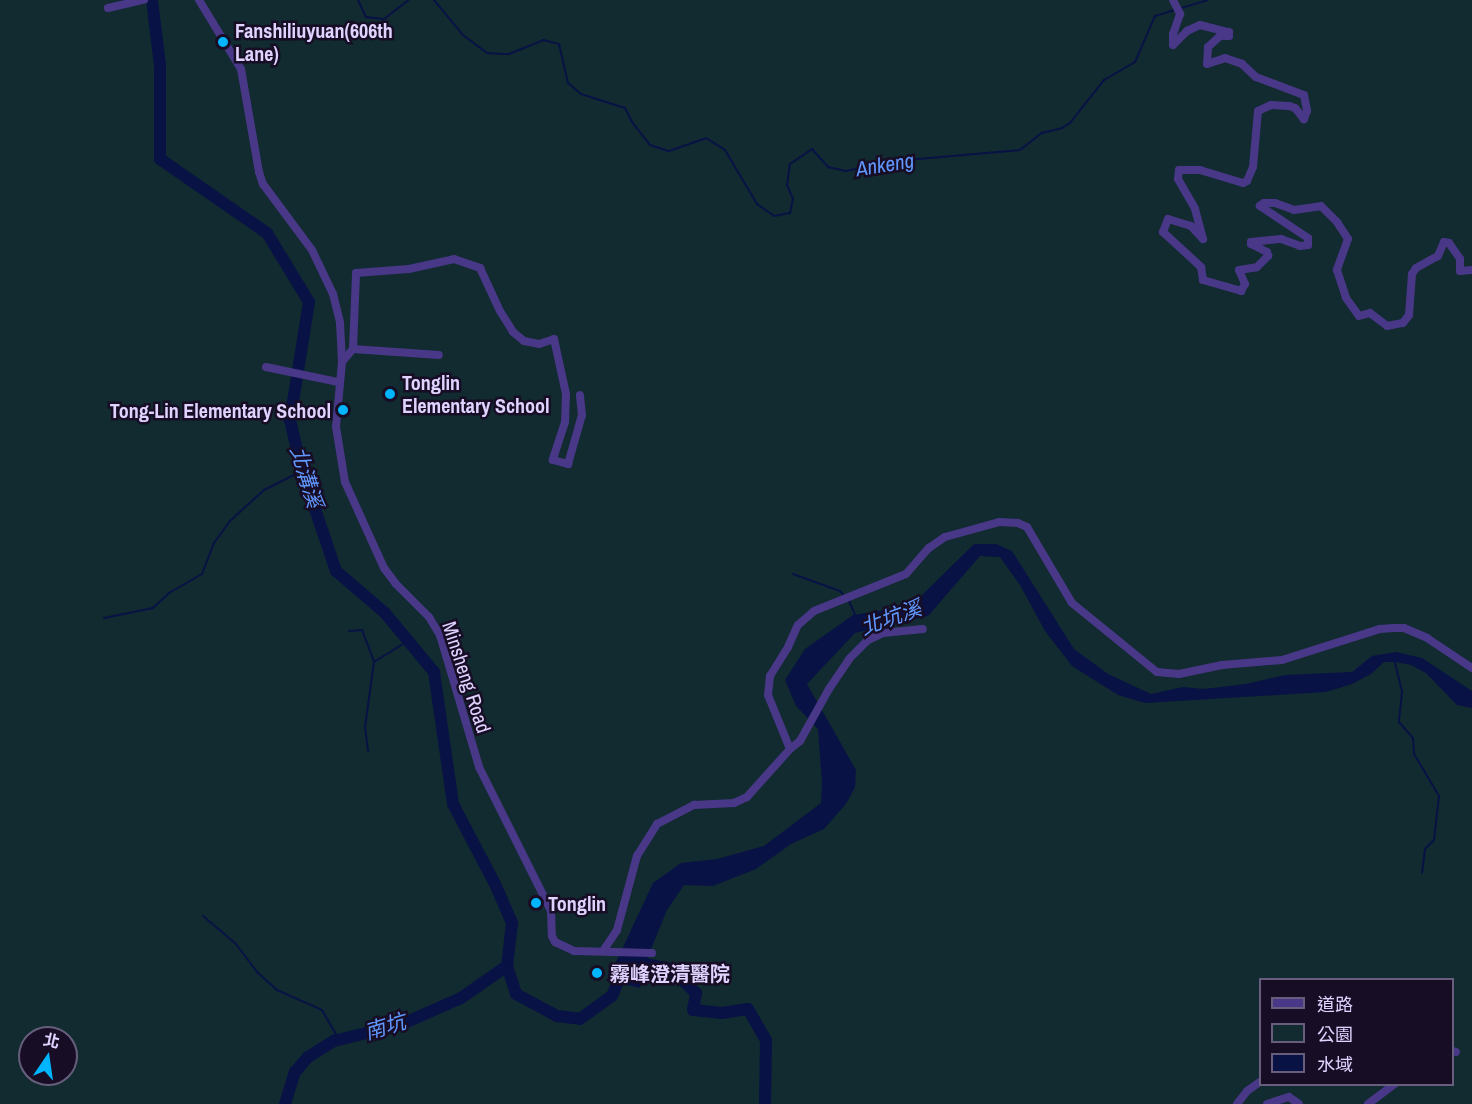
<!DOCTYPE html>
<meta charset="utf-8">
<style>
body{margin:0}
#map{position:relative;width:1472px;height:1104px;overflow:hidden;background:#170e26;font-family:"Archivo Narrow","Noto Sans TC",sans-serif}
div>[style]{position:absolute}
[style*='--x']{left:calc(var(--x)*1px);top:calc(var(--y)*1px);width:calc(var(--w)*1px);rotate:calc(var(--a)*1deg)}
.green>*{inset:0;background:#112b30}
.water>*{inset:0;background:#081245}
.stream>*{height:2px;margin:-1px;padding:0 1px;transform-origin:1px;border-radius:1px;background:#081245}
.river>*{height:12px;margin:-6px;padding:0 6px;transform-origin:6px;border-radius:6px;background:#081245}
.minor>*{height:8px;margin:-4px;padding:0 4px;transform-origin:4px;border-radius:4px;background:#493787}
.dots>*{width:16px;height:16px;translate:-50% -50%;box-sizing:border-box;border:3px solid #170e26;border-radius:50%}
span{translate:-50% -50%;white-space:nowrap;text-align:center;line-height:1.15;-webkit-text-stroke:5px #170e26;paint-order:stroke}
.poi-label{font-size:20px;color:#e0d3ff;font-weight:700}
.left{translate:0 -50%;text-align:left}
.right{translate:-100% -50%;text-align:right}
.street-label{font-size:20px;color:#e0d3ff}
.water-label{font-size:21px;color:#6198ff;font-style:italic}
.legend{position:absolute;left:1259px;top:978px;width:195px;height:108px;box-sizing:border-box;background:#170e26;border:2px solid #675d7d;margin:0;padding:8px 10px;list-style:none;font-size:18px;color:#e0d3ff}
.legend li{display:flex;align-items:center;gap:12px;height:30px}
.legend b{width:30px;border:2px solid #675d7d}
.north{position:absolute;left:18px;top:1026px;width:60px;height:60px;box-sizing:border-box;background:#170e26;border:2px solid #675d7d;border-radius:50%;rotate:13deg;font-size:16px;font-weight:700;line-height:24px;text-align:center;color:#e0d3ff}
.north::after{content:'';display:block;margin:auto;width:21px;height:27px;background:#00b4fe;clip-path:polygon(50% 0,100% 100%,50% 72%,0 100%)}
</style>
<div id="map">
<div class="green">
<i style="clip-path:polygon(evenodd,0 0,1472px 0,1472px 1104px,0 1104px,0 0,1260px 980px,1452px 980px,1452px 1084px,1260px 1084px,1260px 980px,0 0,30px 1038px,66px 1038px,66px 1074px,30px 1074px,30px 1038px)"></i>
</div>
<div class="water">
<i style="clip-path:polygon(974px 544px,996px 544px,1012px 551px,1074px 649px,1108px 674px,1151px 694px,1183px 687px,1204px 689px,1246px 684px,1285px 675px,1352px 672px,1372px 656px,1396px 652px,1422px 658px,1472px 691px,1472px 708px,1457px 705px,1426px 673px,1411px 665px,1396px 662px,1384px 662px,1371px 674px,1352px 684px,1326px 692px,1145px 703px,1118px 695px,1072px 666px,1045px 631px,1020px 585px,1000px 557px,980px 556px,928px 616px,855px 633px,807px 684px,856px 770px,855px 787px,846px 804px,824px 829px,791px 844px,756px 869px,713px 886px,684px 885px,667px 910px,645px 964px,640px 988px,619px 983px,616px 962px,653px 883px,681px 863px,717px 859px,764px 846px,821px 803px,822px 783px,818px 729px,796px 706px,785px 680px,805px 649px,853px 615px,911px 606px)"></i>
</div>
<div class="stream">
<i style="--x:358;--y:0;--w:19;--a:65"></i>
<i style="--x:366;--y:17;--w:18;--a:6"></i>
<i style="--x:384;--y:19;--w:31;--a:-38"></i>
<i style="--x:434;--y:0;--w:45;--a:50.4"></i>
<i style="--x:463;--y:35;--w:30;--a:37"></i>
<i style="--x:487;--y:53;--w:22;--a:3"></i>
<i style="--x:509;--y:54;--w:37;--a:-22"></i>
<i style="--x:543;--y:40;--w:16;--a:14"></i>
<i style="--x:559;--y:44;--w:40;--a:77"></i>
<i style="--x:568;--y:83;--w:17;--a:40"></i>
<i style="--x:581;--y:94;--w:46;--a:17.7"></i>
<i style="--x:625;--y:108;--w:16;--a:63"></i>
<i style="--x:632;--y:122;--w:29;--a:52"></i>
<i style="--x:650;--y:145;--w:20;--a:18"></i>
<i style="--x:669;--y:151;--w:39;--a:-19"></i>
<i style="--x:706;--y:138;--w:22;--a:32"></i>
<i style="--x:725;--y:150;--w:63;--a:59.3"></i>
<i style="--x:757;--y:204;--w:21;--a:35"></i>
<i style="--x:774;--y:216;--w:16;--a:-11"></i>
<i style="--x:790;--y:213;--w:14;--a:-78"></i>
<i style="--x:793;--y:199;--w:15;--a:-113"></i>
<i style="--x:787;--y:185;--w:21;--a:-82"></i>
<i style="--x:790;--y:164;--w:27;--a:-34"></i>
<i style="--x:812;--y:149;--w:24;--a:48"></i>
<i style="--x:828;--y:167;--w:18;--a:13"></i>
<i style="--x:846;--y:171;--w:50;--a:-11.5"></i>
<i style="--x:895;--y:161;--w:125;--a:-5"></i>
<i style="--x:1020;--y:150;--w:28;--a:-38"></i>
<i style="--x:1042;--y:133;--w:21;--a:-14"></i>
<i style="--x:1062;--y:128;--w:9;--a:-32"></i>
<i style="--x:1070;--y:123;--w:55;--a:-51.7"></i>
<i style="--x:1104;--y:80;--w:36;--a:-30"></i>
<i style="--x:1135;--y:62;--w:50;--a:-66.5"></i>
<i style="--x:1155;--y:16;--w:55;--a:-16.8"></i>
<i style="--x:793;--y:574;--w:50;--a:19.9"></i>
<i style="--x:840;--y:591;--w:8;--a:50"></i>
<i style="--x:849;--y:601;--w:17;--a:66"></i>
<i style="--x:104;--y:618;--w:50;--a:-11.5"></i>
<i style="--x:153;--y:608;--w:22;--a:-43"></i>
<i style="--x:169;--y:593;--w:38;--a:-30"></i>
<i style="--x:202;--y:574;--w:33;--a:-69"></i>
<i style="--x:214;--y:543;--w:27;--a:-54"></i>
<i style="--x:230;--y:521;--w:46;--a:-42.4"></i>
<i style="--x:264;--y:490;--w:42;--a:-26.6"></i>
<i style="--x:349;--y:631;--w:13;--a:-4"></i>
<i style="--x:362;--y:630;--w:34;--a:69"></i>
<i style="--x:1394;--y:659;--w:34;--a:76"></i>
<i style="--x:1402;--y:692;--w:30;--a:96"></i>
<i style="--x:1399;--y:722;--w:21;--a:49"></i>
<i style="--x:1413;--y:738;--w:16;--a:86"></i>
<i style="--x:1414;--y:754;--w:49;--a:59.2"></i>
<i style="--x:1439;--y:796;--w:44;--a:96.5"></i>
<i style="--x:1434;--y:840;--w:13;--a:135"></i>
<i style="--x:1425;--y:849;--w:24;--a:97"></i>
<i style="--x:368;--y:751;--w:24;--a:-97"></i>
<i style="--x:365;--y:727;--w:66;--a:-82.1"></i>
<i style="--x:374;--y:662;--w:40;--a:-32"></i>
<i style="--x:203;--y:916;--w:43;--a:40.3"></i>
<i style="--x:236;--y:944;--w:35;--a:53"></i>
<i style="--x:257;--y:972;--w:27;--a:42"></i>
<i style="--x:277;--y:990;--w:49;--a:24"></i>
<i style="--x:322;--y:1010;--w:34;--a:60"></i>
</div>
<div class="river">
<i style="--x:152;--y:0;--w:65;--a:83"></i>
<i style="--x:160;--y:65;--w:94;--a:90"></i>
<i style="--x:160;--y:159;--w:130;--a:34.7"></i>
<i style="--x:267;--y:233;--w:81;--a:58.7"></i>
<i style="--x:309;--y:302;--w:120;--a:99.1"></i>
<i style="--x:290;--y:420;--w:52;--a:76.8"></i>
<i style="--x:302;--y:471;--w:106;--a:71.2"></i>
<i style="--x:336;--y:571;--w:65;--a:40.6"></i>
<i style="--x:385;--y:613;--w:77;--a:50.3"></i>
<i style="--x:434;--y:672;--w:133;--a:81.8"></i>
<i style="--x:453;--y:804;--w:90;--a:62.3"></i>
<i style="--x:495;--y:884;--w:43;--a:66.4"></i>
<i style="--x:512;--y:923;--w:43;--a:96.6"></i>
<i style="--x:507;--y:966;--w:29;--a:72"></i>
<i style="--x:516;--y:994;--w:47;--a:28.2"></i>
<i style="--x:557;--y:1016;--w:23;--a:7"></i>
<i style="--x:580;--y:1019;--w:39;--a:-36"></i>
<i style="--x:612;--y:996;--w:30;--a:-67"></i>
<i style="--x:631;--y:966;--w:14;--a:-8"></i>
<i style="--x:645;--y:964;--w:26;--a:11"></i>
<i style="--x:671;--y:969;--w:35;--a:44"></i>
<i style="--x:696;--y:993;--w:17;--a:100"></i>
<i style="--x:693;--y:1010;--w:29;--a:6"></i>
<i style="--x:722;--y:1013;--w:26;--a:-9"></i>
<i style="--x:748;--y:1009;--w:36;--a:60"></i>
<i style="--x:766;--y:1040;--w:64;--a:90.9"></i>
<i style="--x:285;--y:1104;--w:34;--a:-73"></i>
<i style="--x:295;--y:1072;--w:20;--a:-49"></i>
<i style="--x:308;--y:1057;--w:31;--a:-32"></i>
<i style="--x:334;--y:1041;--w:70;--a:-14"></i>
<i style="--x:402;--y:1024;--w:64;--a:-23.8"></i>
<i style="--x:461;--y:998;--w:56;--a:-34.8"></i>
</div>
<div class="minor">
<i style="--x:199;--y:0;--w:81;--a:58.7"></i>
<i style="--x:241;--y:69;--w:105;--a:80.1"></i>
<i style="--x:259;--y:172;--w:13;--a:72"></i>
<i style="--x:263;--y:184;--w:82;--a:53.4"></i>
<i style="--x:312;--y:250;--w:49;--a:64.5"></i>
<i style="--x:333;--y:294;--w:30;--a:76"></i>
<i style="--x:340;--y:323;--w:39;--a:87"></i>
<i style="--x:342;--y:362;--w:65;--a:95.3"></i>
<i style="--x:336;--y:427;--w:56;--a:80.7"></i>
<i style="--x:345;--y:482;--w:94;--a:65.6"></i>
<i style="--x:384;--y:568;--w:20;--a:53"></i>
<i style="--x:396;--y:584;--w:47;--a:45"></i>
<i style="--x:429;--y:617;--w:21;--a:59"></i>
<i style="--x:440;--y:635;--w:138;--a:73.5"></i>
<i style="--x:479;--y:767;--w:161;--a:63.4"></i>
<i style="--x:551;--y:911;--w:25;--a:88"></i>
<i style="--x:552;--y:936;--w:7;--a:63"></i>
<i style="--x:555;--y:942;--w:21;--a:25"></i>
<i style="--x:574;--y:951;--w:78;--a:1.5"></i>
<i style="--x:1173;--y:0;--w:16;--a:63"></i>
<i style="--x:1180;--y:14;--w:21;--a:109"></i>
<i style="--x:1173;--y:34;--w:11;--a:90"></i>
<i style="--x:1173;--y:45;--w:20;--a:-45"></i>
<i style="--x:1187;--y:31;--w:14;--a:-25"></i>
<i style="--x:1200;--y:25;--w:30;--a:14"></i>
<i style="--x:1229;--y:32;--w:4;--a:90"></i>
<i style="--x:1229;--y:36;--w:9;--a:180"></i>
<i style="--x:1220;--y:36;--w:16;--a:137"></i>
<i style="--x:1208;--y:47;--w:17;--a:93"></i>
<i style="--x:1207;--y:64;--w:19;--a:-18"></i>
<i style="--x:1225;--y:58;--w:18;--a:19"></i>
<i style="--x:1242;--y:64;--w:19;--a:43"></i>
<i style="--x:1256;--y:77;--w:51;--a:20.6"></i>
<i style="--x:1304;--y:95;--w:16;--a:79"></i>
<i style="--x:1307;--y:111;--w:9;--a:111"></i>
<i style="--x:1304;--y:119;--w:14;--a:-129"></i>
<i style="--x:1295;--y:108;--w:6;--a:-162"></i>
<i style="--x:1289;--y:106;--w:18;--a:-177"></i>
<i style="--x:1271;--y:105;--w:14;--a:155"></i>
<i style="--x:1258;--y:111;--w:56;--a:95.1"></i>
<i style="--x:1253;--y:167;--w:15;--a:113"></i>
<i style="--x:1247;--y:181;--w:4;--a:153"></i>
<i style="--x:1243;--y:183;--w:45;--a:-163.2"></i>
<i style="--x:1200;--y:170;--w:21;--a:180"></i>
<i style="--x:1179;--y:170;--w:9;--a:96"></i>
<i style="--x:1178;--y:179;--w:34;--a:60"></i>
<i style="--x:1195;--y:209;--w:31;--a:75"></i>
<i style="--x:1203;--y:239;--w:18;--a:-133"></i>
<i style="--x:1191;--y:226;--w:24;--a:-163"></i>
<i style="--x:1168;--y:219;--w:14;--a:111"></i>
<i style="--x:1163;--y:232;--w:52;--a:42.6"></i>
<i style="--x:1201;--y:267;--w:13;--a:81"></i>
<i style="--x:1203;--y:280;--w:40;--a:16"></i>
<i style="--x:1241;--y:291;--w:8;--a:-60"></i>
<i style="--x:1245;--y:284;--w:15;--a:-113"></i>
<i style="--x:1239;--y:270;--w:18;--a:-9"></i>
<i style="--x:1257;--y:267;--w:16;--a:-45"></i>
<i style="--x:1268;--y:256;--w:4;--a:-104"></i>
<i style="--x:1267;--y:252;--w:18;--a:-153"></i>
<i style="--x:1251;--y:244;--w:2;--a:-90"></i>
<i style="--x:1251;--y:242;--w:30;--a:-6"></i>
<i style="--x:1281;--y:239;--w:20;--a:20"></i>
<i style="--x:1300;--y:246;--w:8;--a:-7"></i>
<i style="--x:1308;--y:245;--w:7;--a:-90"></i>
<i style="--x:1308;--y:238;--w:58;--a:-146.3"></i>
<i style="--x:1260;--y:206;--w:5;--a:-37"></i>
<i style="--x:1264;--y:203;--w:11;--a:0"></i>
<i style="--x:1275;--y:203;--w:20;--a:20"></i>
<i style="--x:1294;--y:210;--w:27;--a:-8"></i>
<i style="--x:1321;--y:206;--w:23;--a:45"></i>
<i style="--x:1337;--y:222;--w:20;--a:57"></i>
<i style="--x:1348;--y:239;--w:33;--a:110"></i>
<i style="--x:1337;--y:270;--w:29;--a:72"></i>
<i style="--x:1346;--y:298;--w:22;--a:54"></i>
<i style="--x:1359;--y:316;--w:11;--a:-15"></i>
<i style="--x:1370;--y:313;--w:21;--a:37"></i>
<i style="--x:1387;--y:326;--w:16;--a:-11"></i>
<i style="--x:1403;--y:323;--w:10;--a:-53"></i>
<i style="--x:1409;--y:315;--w:41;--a:-85.8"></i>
<i style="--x:1412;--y:274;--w:7;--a:-56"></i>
<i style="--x:1416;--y:268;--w:25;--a:-29"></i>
<i style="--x:1438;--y:256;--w:15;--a:-67"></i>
<i style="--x:1444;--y:242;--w:5;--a:11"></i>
<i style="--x:1449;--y:243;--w:19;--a:55"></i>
<i style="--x:1460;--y:259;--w:12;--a:90"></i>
<i style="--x:1460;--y:271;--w:12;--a:-5"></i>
<i style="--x:108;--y:8;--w:37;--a:-13"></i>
<i style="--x:353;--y:349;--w:86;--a:4"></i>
<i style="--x:342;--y:362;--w:17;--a:-50"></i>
<i style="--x:353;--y:349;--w:76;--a:-87.7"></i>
<i style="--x:356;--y:273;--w:53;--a:-4.3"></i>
<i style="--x:409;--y:269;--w:46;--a:-12.5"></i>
<i style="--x:454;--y:259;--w:28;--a:19"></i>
<i style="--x:480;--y:268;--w:47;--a:65.1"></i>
<i style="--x:500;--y:311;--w:25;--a:58"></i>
<i style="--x:513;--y:332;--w:14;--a:39"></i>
<i style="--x:524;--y:341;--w:15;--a:11"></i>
<i style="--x:539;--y:344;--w:16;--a:-18"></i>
<i style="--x:554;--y:339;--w:56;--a:77.7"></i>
<i style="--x:566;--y:394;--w:28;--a:92"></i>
<i style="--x:565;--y:422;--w:40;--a:108"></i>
<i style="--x:553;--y:460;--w:16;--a:15"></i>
<i style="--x:568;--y:464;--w:51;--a:-74.1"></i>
<i style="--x:582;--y:415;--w:20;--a:-96"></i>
<i style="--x:266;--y:367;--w:74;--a:11.8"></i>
<i style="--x:790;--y:749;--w:13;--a:-39"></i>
<i style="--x:800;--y:741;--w:60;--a:-60.9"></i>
<i style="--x:829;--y:689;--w:36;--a:-56"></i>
<i style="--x:849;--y:659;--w:27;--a:-45"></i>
<i style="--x:868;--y:640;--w:17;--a:-25"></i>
<i style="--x:883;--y:633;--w:40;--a:-5.7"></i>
<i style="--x:603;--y:951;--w:25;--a:-56"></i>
<i style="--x:617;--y:930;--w:77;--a:-74.9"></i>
<i style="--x:637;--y:856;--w:38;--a:-58"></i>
<i style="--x:657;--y:824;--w:42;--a:-27.2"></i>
<i style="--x:694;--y:805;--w:40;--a:-2.9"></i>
<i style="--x:734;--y:803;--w:14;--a:-25"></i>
<i style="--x:747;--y:797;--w:64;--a:-48.1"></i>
<i style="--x:790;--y:749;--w:58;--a:-112.2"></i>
<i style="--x:768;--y:695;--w:19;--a:-84"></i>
<i style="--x:770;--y:676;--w:34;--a:-58"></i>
<i style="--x:788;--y:647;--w:24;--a:-66"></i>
<i style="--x:798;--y:625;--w:21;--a:-41"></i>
<i style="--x:814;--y:611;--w:99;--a:-21.9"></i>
<i style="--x:906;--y:574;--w:35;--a:-49"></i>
<i style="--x:929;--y:548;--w:19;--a:-35"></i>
<i style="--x:945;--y:537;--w:56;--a:-15.5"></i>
<i style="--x:999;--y:522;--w:19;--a:3"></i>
<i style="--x:1018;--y:523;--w:10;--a:24"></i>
<i style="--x:1027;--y:527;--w:88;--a:59.4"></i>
<i style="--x:1072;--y:603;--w:109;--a:39.1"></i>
<i style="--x:1157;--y:672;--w:22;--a:5"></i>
<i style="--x:1179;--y:674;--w:44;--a:-11.8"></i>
<i style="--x:1222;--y:665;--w:60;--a:-4.8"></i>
<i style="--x:1282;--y:660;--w:103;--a:-17.6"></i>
<i style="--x:1380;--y:629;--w:13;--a:-4"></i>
<i style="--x:1393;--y:628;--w:11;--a:0"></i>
<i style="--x:1404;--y:628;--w:25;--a:23"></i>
<i style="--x:1427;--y:638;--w:54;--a:33.7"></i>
<i style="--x:1452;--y:1051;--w:4;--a:14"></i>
<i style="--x:1237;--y:1104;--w:16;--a:-52"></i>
<i style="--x:1247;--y:1091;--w:16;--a:-35"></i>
<i style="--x:1267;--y:1104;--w:23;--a:-18"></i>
<i style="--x:1289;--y:1097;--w:12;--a:35"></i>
<i style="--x:1368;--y:1104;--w:34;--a:-37"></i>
</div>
<div class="dots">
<i style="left:223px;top:42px;background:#00b4fe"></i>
<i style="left:390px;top:394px;background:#00b4fe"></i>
<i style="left:343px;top:410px;background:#00b4fe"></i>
<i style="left:536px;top:903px;background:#00b4fe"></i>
<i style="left:597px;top:973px;background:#00b4fe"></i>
</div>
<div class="poi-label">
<span class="left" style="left:235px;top:42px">Fanshiliuyuan(606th<br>Lane)</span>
<span class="left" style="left:402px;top:394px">Tonglin<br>Elementary School</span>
<span class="right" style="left:331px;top:410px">Tong-Lin Elementary School</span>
<span class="left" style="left:548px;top:903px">Tonglin</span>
<span class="left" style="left:610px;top:973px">霧峰澄清醫院</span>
</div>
<div class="street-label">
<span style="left:467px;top:677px;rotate:72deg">Minsheng Road</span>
</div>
<div class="water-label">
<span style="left:885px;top:165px;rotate:-9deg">Ankeng</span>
<span style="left:306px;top:477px;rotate:73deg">北溝溪</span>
<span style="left:891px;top:618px;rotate:-20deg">北坑溪</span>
<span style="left:385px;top:1027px;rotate:-17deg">南坑</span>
</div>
<ul class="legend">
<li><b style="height:8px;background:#493787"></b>道路</li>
<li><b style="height:16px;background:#112b30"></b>公園</li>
<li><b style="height:16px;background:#081245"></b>水域</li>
</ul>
<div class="north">北</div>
</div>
